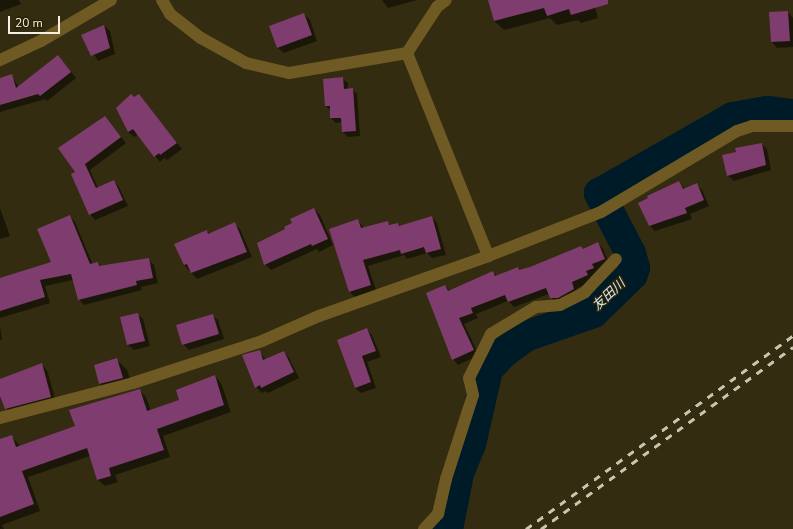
<!DOCTYPE html>
<meta charset="utf-8">
<style>
body{margin:0}
#map{position:relative;width:793px;height:529px;overflow:hidden;background:#332c10;font-family:"Nunito Sans","Noto Sans JP",sans-serif}
div>[style]{position:absolute}
[style*='--x']{left:calc(var(--x)*1px);top:calc(var(--y)*1px);width:calc(var(--w)*1px);rotate:calc(var(--a)*1deg)}
.shadow>*{inset:0;background:#0007}
.river>*{height:31px;margin:-15.5px;padding:0 15.5px;transform-origin:15.5px;border-radius:15.5px;background:#001b28}
.building>*{inset:0;background:#7e3d6e}
.minor>*{height:12px;margin:-6px;padding:0 6px;transform-origin:6px;border-radius:6px;background:#6f5a23}
.rail>*{height:3px;margin-top:-1.5px;transform-origin:0;background:repeating-linear-gradient(90deg,#c9c5b1 0 7px,transparent 0 14px)}
span{translate:-50% -50%;white-space:nowrap;text-align:center;line-height:1.15;-webkit-text-stroke:3px #2a2206;paint-order:stroke}
.water-label{font-size:13px;color:#d2e7f4;font-style:italic}
.scale{position:absolute;left:8px;top:16px;width:52px;height:18px;box-sizing:border-box;border:2px solid #f5f1e0;border-top:0;padding-left:5px;font-size:12px;line-height:14px;white-space:nowrap;color:#f5f1e0;-webkit-text-stroke:3px #2a2206;paint-order:stroke}
</style>
<div id="map">
<div class="shadow">
<i style="clip-path:polygon(0 0,19px 0,21px 4px,0 12px)"></i>
<i style="clip-path:polygon(382px 0,417px 0,388px 8px)"></i>
<i style="clip-path:polygon(489px 0,593px 0,598px 18px,581px 23px,578px 20px,557px 25px,550px 18px,504px 30px,494px 21px)"></i>
<i style="clip-path:polygon(788px 12px,793px 18px,793px 47px,777px 48px,772px 42px)"></i>
<i style="clip-path:polygon(304px 14px,310px 20px,317px 41px,284px 53px,278px 48px,270px 26px)"></i>
<i style="clip-path:polygon(104px 26px,110px 31px,115px 54px,98px 61px,83px 36px)"></i>
<i style="clip-path:polygon(63px 62px,76px 78px,47px 101px,45px 99px,0 112px,0 78px,11px 76px,19px 87px)"></i>
<i style="clip-path:polygon(343px 79px,348px 83px,348px 89px,352px 89px,357px 94px,360px 136px,348px 137px,343px 132px,342px 122px,336px 123px,331px 118px,331px 111px,326px 106px)"></i>
<i style="clip-path:polygon(139px 95px,182px 149px,167px 160px,164px 158px,160px 162px,138px 134px,134px 137px,128px 132px,117px 108px)"></i>
<i style="clip-path:polygon(105px 117px,126px 143px,90px 170px,98px 188px,114px 181px,119px 187px,128px 206px,95px 220px,90px 214px,77px 172px)"></i>
<i style="clip-path:polygon(762px 144px,767px 149px,771px 170px,734px 181px,728px 176px,737px 153px)"></i>
<i style="clip-path:polygon(679px 183px,685px 189px,696px 184px,702px 190px,709px 206px,690px 214px,692px 219px,655px 231px,650px 226px)"></i>
<i style="clip-path:polygon(0 208px,10px 236px,0 239px)"></i>
<i style="clip-path:polygon(314px 209px,320px 215px,333px 245px,319px 252px,317px 249px,271px 270px,265px 264px)"></i>
<i style="clip-path:polygon(70px 216px,75px 222px,93px 265px,98px 263px,101px 267px,148px 259px,154px 265px,158px 283px,141px 287px,142px 290px,84px 305px,79px 299px,73px 280px,45px 286px,50px 303px,0 318px,0 279px,52px 263px)"></i>
<i style="clip-path:polygon(432px 217px,437px 223px,446px 255px,432px 258px,427px 253px,407px 259px,404px 255px,368px 266px,376px 290px,355px 297px,349px 291px,358px 220px,364px 228px,387px 222px,391px 226px,398px 224px,401px 226px)"></i>
<i style="clip-path:polygon(235px 224px,240px 229px,252px 257px,197px 279px,184px 265px,207px 231px,210px 234px)"></i>
<i style="clip-path:polygon(598px 243px,603px 249px,610px 265px,597px 270px,599px 273px,591px 276px,593px 281px,577px 288px,579px 295px,556px 304px,549px 294px,514px 307px,508px 301px,476px 314px,478px 318px,464px 324px,479px 355px,458px 365px,453px 359px,445px 286px,450px 291px,493px 272px,497px 276px,518px 268px,520px 270px,530px 268px,581px 247px,584px 250px)"></i>
<i style="clip-path:polygon(137px 314px,143px 319px,150px 346px,134px 350px,128px 345px)"></i>
<i style="clip-path:polygon(212px 315px,218px 320px,224px 339px,189px 350px,183px 344px)"></i>
<i style="clip-path:polygon(0 327px,2px 339px,0 340px)"></i>
<i style="clip-path:polygon(367px 330px,372px 335px,381px 357px,367px 362px,376px 388px,361px 393px,355px 388px)"></i>
<i style="clip-path:polygon(259px 351px,266px 360px,284px 352px,289px 358px,299px 378px,268px 393px,265px 391px,262px 393px,256px 387px)"></i>
<i style="clip-path:polygon(116px 359px,127px 370px,133px 389px,111px 395px,100px 384px)"></i>
<i style="clip-path:polygon(41px 364px,47px 370px,56px 402px,12px 414px,6px 408px,0 392px)"></i>
<i style="clip-path:polygon(215px 376px,221px 383px,231px 412px,163px 436px,170px 457px,115px 475px,118px 482px,105px 486px,98px 480px,90px 456px,28px 477px,40px 511px,2px 525px,4px 529px,0 529px,0 440px,12px 437px,20px 446px,76px 427px,139px 390px,146px 397px,151px 411px,181px 401px)"></i>
</div>
<div class="river">
<i style="--x:447;--y:529;--w:57;--a:-78.9"></i>
<i style="--x:458;--y:473;--w:31;--a:-68"></i>
<i style="--x:470;--y:444;--w:77;--a:-77.2"></i>
<i style="--x:487;--y:369;--w:23;--a:-47"></i>
<i style="--x:503;--y:352;--w:27;--a:-36"></i>
<i style="--x:525;--y:336;--w:72;--a:-19.4"></i>
<i style="--x:593;--y:312;--w:54;--a:-44.3"></i>
<i style="--x:632;--y:274;--w:7;--a:-74"></i>
<i style="--x:634;--y:267;--w:15;--a:-106"></i>
<i style="--x:630;--y:253;--w:68;--a:-117.3"></i>
<i style="--x:599;--y:193;--w:153;--a:-29.7"></i>
<i style="--x:732;--y:117;--w:36;--a:-10"></i>
<i style="--x:767;--y:111;--w:26;--a:7"></i>
</div>
<div class="building">
<i style="clip-path:polygon(488px 0,608px 0,608px 4px,571px 15px,569px 9px,547px 16px,544px 8px,494px 21px)"></i>
<i style="clip-path:polygon(788px 11px,790px 41px,771px 42px,769px 12px)"></i>
<i style="clip-path:polygon(304px 13px,312px 35px,277px 48px,269px 26px)"></i>
<i style="clip-path:polygon(104px 25px,110px 48px,91px 56px,81px 35px)"></i>
<i style="clip-path:polygon(58px 55px,71px 72px,40px 96px,38px 94px,0 105px,0 78px,12px 74px,16px 88px)"></i>
<i style="clip-path:polygon(343px 77px,344px 89px,353px 88px,356px 131px,342px 132px,341px 118px,330px 118px,330px 106px,325px 106px,323px 79px)"></i>
<i style="clip-path:polygon(131px 94px,134px 97px,139px 94px,177px 143px,160px 155px,159px 153px,154px 157px,133px 129px,128px 132px,116px 108px)"></i>
<i style="clip-path:polygon(105px 116px,121px 137px,85px 164px,96px 188px,114px 180px,123px 200px,89px 215px,71px 174px,75px 172px,58px 148px)"></i>
<i style="clip-path:polygon(762px 143px,766px 165px,727px 176px,722px 155px,736px 152px,735px 148px)"></i>
<i style="clip-path:polygon(679px 181px,683px 189px,697px 183px,704px 200px,685px 208px,687px 213px,649px 226px,638px 203px,648px 198px,647px 196px)"></i>
<i style="clip-path:polygon(314px 208px,328px 239px,312px 246px,311px 244px,264px 265px,257px 243px,285px 229px,284px 227px,292px 223px,290px 219px)"></i>
<i style="clip-path:polygon(70px 215px,90px 264px,98px 262px,99px 266px,149px 258px,153px 278px,136px 281px,137px 285px,78px 300px,71px 274px,40px 280px,45px 297px,0 311px,0 278px,51px 262px,37px 229px)"></i>
<i style="clip-path:polygon(432px 216px,441px 249px,426px 253px,424px 247px,401px 254px,400px 250px,363px 260px,371px 285px,349px 292px,329px 229px,358px 219px,361px 228px,388px 221px,389px 225px,398px 223px,399px 226px)"></i>
<i style="clip-path:polygon(235px 222px,247px 252px,191px 273px,187px 264px,184px 265px,174px 244px,207px 230px,208px 234px)"></i>
<i style="clip-path:polygon(598px 242px,605px 259px,592px 264px,594px 268px,586px 271px,588px 275px,572px 282px,574px 289px,558px 298px,550px 298px,546px 288px,508px 302px,505px 295px,471px 308px,473px 313px,459px 318px,474px 350px,452px 360px,426px 293px,445px 285px,448px 291px,493px 271px,495px 276px,518px 267px,519px 270px,530px 267px,581px 246px,583px 249px)"></i>
<i style="clip-path:polygon(138px 313px,145px 341px,127px 345px,120px 317px)"></i>
<i style="clip-path:polygon(213px 314px,219px 334px,182px 345px,176px 325px)"></i>
<i style="clip-path:polygon(367px 328px,376px 351px,362px 356px,371px 382px,355px 388px,337px 340px)"></i>
<i style="clip-path:polygon(260px 350px,263px 360px,284px 351px,294px 372px,261px 388px,260px 385px,255px 388px,242px 355px)"></i>
<i style="clip-path:polygon(117px 358px,123px 378px,99px 384px,94px 365px)"></i>
<i style="clip-path:polygon(42px 363px,51px 397px,5px 409px,0 396px,0 379px)"></i>
<i style="clip-path:polygon(215px 375px,224px 405px,157px 429px,164px 450px,109px 468px,111px 476px,97px 480px,87px 448px,22px 471px,34px 504px,0 517px,0 439px,12px 435px,16px 447px,75px 426px,69px 410px,140px 389px,147px 411px,179px 400px,176px 390px)"></i>
</div>
<div class="minor">
<i style="--x:162;--y:0;--w:16;--a:60"></i>
<i style="--x:170;--y:14;--w:39;--a:38"></i>
<i style="--x:201;--y:38;--w:51;--a:29.1"></i>
<i style="--x:246;--y:63;--w:44;--a:13.1"></i>
<i style="--x:289;--y:73;--w:120;--a:-9.6"></i>
<i style="--x:407;--y:53;--w:55;--a:-56.9"></i>
<i style="--x:437;--y:7;--w:11;--a:-38"></i>
<i style="--x:407;--y:53;--w:219;--a:68.2"></i>
<i style="--x:0;--y:60;--w:45;--a:-24.9"></i>
<i style="--x:41;--y:41;--w:81;--a:-30.4"></i>
<i style="--x:0;--y:418;--w:138;--a:-14.7"></i>
<i style="--x:133;--y:383;--w:136;--a:-18"></i>
<i style="--x:262;--y:341;--w:62;--a:-23.7"></i>
<i style="--x:319;--y:316;--w:179;--a:-19.5"></i>
<i style="--x:488;--y:256;--w:121;--a:-21.3"></i>
<i style="--x:601;--y:212;--w:158;--a:-30.8"></i>
<i style="--x:737;--y:131;--w:16;--a:-18"></i>
<i style="--x:752;--y:126;--w:41;--a:0"></i>
<i style="--x:424;--y:529;--w:21;--a:-47"></i>
<i style="--x:438;--y:514;--w:36;--a:-77"></i>
<i style="--x:446;--y:479;--w:88;--a:-72.2"></i>
<i style="--x:473;--y:395;--w:17;--a:-103"></i>
<i style="--x:469;--y:378;--w:49;--a:-63.4"></i>
<i style="--x:491;--y:334;--w:52;--a:-31"></i>
<i style="--x:536;--y:307;--w:24;--a:-5"></i>
<i style="--x:560;--y:305;--w:28;--a:-27"></i>
<i style="--x:585;--y:292;--w:45;--a:-46.8"></i>
</div>
<div class="rail">
<i style="--x:526;--y:529;--w:329;--a:-35.9"></i>
<i style="--x:541;--y:529;--w:311;--a:-35.8"></i>
</div>
<div class="water-label">
<span style="left:609px;top:295px;rotate:-43deg">友田川</span>
</div>
<div class="scale">20 m</div>
</div>
